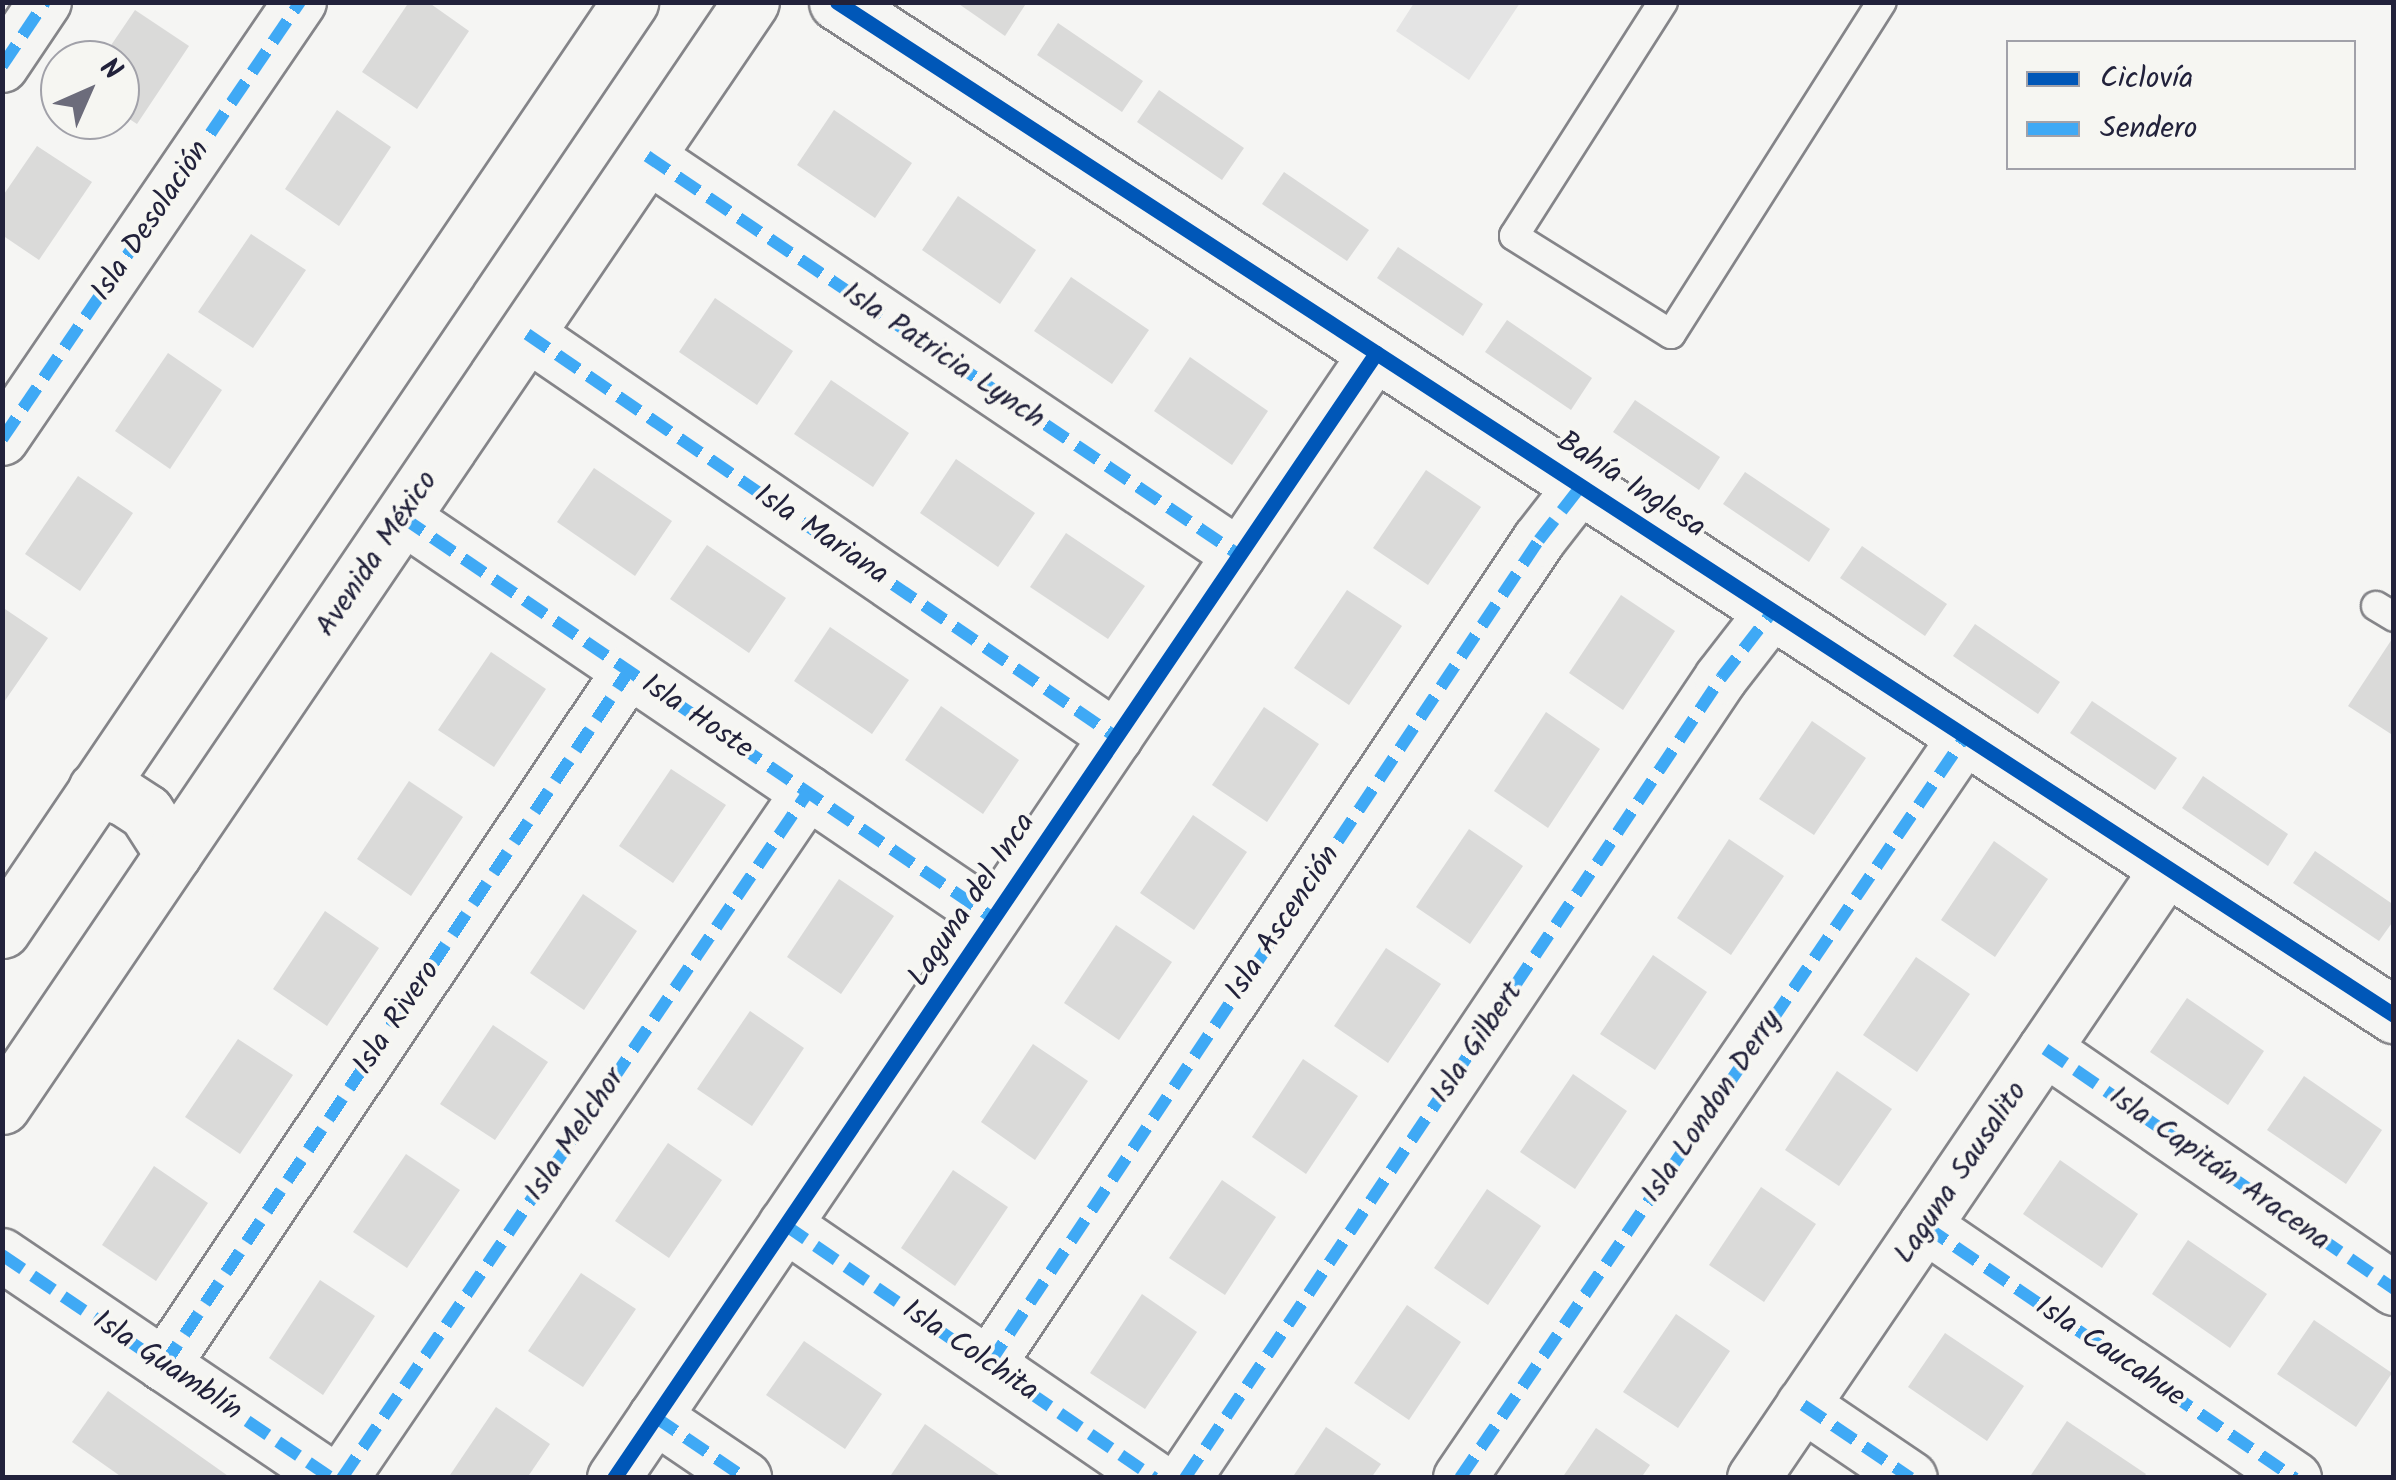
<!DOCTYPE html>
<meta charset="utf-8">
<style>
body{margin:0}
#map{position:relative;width:2396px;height:1480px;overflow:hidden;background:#f5f5f3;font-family:Kalam,sans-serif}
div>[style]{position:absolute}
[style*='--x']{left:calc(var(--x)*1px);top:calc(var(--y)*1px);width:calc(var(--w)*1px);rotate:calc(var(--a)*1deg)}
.green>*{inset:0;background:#e4e4e4}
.building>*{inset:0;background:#dadad9}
.roads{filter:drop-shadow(2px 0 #858589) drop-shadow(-2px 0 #858589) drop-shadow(0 2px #858589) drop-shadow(0 -2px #858589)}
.lane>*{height:28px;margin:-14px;padding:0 14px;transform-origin:14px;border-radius:14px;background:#f5f5f3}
.street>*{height:52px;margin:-26px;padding:0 26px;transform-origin:26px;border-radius:26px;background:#f5f5f3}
.secondary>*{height:55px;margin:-27.5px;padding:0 27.5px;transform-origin:27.5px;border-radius:27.5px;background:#f5f5f3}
.quiet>*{height:12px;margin-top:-6px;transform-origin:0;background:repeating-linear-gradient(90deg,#3fa9f5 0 25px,transparent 0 37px)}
.cycleway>*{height:15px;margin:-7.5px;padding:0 7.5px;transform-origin:7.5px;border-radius:7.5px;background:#0057b8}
span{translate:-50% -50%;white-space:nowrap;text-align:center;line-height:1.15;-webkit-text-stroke:8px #f6f6f2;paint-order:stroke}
.street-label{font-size:30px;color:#22223b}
.frame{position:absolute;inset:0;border:5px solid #22223b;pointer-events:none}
.legend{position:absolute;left:2006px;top:40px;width:350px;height:130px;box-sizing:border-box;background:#f6f6f2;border:2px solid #a1a1a9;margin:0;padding:12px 18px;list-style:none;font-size:30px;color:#22223b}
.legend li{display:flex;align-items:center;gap:20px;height:50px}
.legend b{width:50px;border:2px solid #a1a1a9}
.north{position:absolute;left:40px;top:40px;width:100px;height:100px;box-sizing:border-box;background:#f6f6f2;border:2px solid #a1a1a9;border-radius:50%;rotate:45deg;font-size:28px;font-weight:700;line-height:40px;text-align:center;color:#22223b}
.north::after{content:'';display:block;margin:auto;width:35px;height:45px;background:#6c6c7b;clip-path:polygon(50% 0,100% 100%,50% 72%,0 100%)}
</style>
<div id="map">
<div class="green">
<i style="clip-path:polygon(1414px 3px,1414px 2px,1520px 3px,1469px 80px,1396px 31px)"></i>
</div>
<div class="building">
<i style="clip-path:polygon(409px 2px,428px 2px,469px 31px,417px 109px,362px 72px)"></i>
<i style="clip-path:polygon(956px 2px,1027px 2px,1005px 36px)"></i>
<i style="clip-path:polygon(135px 10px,189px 46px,137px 124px,120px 113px,120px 60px,101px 60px)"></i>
<i style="clip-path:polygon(1058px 23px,1143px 81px,1122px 112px,1037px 55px)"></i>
<i style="clip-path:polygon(1159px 90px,1244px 148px,1222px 180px,1137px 122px)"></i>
<i style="clip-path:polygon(337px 110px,391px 147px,339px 226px,285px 189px)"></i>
<i style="clip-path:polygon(834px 110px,912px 163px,875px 218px,797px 165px)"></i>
<i style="clip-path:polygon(37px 146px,92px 182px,39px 260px,2px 235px,2px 197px)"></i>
<i style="clip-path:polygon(1284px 172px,1369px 230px,1347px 261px,1262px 204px)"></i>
<i style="clip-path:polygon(958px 196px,1036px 250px,1000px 304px,922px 250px)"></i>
<i style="clip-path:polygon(251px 234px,306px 270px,253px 348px,198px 312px)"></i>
<i style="clip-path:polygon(1398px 247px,1483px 304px,1463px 336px,1377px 278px)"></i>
<i style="clip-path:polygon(1071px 277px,1149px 330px,1112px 384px,1034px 331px)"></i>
<i style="clip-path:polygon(715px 298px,793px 351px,757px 405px,679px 352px)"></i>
<i style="clip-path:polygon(1507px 320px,1592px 378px,1571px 410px,1485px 352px)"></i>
<i style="clip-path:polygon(168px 353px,222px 390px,170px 469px,115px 431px)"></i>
<i style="clip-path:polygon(1190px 357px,1268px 411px,1232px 465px,1154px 411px)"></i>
<i style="clip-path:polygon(831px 380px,909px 433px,873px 487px,794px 434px)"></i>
<i style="clip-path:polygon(1635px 400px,1720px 457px,1699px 490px,1613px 432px)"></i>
<i style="clip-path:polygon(956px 459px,1035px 513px,998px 567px,920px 513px)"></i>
<i style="clip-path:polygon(594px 468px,672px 521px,635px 576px,557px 522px)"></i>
<i style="clip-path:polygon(1426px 470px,1481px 507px,1428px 585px,1373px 548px)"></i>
<i style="clip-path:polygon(1745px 472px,1830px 529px,1809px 562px,1723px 504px)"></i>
<i style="clip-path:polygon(78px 476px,133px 513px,80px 591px,25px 554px)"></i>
<i style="clip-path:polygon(1066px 533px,1145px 586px,1108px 639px,1030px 587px)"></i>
<i style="clip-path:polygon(707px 545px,786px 598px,749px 653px,670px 599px)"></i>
<i style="clip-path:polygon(1862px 546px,1947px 604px,1925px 636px,1840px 578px)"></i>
<i style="clip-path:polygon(1347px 590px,1402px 626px,1349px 705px,1294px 668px)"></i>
<i style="clip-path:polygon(1621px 595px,1675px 631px,1623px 710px,1569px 673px)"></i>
<i style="clip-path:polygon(2px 607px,48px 638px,2px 705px)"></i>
<i style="clip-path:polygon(1975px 624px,2060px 682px,2038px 714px,1953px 656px)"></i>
<i style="clip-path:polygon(830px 627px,909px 680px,872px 734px,794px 681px)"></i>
<i style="clip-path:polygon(2394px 636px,2394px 736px,2348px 706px)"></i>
<i style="clip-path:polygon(491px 652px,546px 689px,494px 767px,438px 730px)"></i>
<i style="clip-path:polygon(2092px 701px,2177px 758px,2155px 790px,2070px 733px)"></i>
<i style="clip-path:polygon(941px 706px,1019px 760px,983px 814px,905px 760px)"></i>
<i style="clip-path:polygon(1264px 707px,1319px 744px,1267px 822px,1212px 785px)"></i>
<i style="clip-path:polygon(1546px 712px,1600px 749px,1548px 828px,1494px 791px)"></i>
<i style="clip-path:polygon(1812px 721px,1866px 758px,1814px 835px,1759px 799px)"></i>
<i style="clip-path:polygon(671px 769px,726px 805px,673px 883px,619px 846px)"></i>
<i style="clip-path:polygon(2203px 776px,2288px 834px,2268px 866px,2182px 808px)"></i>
<i style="clip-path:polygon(409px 781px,463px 817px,411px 896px,357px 859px)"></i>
<i style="clip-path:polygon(1193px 815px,1247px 852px,1194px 930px,1140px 893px)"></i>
<i style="clip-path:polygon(1469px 829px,1523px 866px,1470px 944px,1416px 907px)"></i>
<i style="clip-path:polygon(1729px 839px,1784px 876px,1731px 955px,1677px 918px)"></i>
<i style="clip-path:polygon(1994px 841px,2048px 879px,1995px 957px,1941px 920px)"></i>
<i style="clip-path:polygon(2315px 851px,2394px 905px,2394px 920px,2379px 941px,2293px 883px)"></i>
<i style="clip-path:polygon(839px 879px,894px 916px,841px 994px,787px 957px)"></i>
<i style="clip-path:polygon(583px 894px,637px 931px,584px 1010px,530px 973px)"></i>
<i style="clip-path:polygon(325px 911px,379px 948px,327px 1026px,273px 989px)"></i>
<i style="clip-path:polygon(1116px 925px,1172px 962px,1119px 1040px,1064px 1003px)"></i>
<i style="clip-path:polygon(1386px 948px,1441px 984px,1388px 1063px,1334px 1026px)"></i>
<i style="clip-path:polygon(1653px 955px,1707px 992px,1655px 1070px,1600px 1034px)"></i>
<i style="clip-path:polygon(1916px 957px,1970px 994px,1917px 1072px,1863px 1035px)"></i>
<i style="clip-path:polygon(2187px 998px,2264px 1051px,2228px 1105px,2150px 1052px)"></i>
<i style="clip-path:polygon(750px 1011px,804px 1048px,752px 1126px,697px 1089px)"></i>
<i style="clip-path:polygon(493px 1025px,548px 1062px,495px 1140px,440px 1104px)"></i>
<i style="clip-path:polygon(238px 1039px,293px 1075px,240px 1154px,185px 1117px)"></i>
<i style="clip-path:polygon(1033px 1044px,1088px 1081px,1035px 1160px,981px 1122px)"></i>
<i style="clip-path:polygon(1303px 1059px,1358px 1096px,1306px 1174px,1252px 1137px)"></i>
<i style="clip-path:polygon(1837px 1071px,1892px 1109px,1839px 1186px,1785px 1150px)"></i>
<i style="clip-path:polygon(1573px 1074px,1627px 1111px,1575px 1189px,1520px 1152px)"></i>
<i style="clip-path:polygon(2304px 1076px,2382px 1130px,2346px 1184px,2267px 1130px)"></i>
<i style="clip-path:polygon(668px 1143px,722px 1180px,669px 1258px,615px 1221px)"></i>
<i style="clip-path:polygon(406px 1154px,460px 1190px,407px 1268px,353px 1232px)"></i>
<i style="clip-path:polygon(2060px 1160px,2138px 1214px,2102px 1268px,2023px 1214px)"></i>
<i style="clip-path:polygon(154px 1166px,208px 1203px,156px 1281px,102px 1245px)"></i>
<i style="clip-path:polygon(953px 1170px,1008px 1207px,955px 1286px,901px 1248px)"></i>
<i style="clip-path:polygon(1222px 1180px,1276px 1217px,1225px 1295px,1169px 1258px)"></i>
<i style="clip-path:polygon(1761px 1187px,1816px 1224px,1764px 1302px,1709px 1265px)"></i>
<i style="clip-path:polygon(1487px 1189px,1541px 1226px,1488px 1305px,1434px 1268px)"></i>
<i style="clip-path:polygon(2188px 1240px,2267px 1294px,2230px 1348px,2152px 1294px)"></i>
<i style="clip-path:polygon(581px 1273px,636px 1309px,583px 1387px,528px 1351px)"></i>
<i style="clip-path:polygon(320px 1280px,375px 1316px,323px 1395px,269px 1358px)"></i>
<i style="clip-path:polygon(1142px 1294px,1197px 1332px,1145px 1409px,1090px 1373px)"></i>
<i style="clip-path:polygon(1407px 1305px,1461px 1342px,1409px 1420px,1354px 1383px)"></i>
<i style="clip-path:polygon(1676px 1314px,1730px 1351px,1678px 1428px,1623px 1392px)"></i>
<i style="clip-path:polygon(2314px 1320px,2392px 1373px,2356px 1427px,2277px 1374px)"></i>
<i style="clip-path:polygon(1945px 1333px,2024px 1386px,1987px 1441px,1908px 1387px)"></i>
<i style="clip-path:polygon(804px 1341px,882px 1394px,845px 1449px,766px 1395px)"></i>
<i style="clip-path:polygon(108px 1391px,231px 1478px,123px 1478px,72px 1442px)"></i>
<i style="clip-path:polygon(496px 1407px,550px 1444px,527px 1478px,448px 1478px)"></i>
<i style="clip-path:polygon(2067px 1421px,2146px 1474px,2143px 1478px,2031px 1475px)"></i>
<i style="clip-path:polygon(925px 1424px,1003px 1478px,889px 1478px)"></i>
<i style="clip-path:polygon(1326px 1427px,1381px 1464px,1371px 1478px,1292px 1478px)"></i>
<i style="clip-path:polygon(1596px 1428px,1650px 1465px,1641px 1478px,1562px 1478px)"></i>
</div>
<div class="roads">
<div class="lane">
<i style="--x:1663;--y:2;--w:277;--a:122.5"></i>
<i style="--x:1514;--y:236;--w:185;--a:32"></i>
<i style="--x:1671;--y:334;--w:393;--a:-57.6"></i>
<i style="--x:2376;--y:606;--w:21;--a:31"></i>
</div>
<div class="street">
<i style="--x:2;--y:66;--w:77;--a:-56.1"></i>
<i style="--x:647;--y:156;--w:714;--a:33.98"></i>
<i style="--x:527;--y:334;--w:714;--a:34.38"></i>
<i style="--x:2;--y:439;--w:529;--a:-55.71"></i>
<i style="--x:402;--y:517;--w:714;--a:34.16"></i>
<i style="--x:2045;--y:1049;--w:424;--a:34.5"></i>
<i style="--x:785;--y:1225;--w:448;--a:34.4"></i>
<i style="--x:1925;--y:1226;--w:448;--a:34.3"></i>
<i style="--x:2;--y:1255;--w:397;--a:34.1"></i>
<i style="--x:989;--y:1364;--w:991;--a:-56.28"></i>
<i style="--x:1539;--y:540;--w:68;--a:-52.1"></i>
<i style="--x:164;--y:1365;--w:835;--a:-56.18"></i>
<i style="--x:1803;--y:1405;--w:130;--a:34.1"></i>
<i style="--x:655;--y:1417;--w:109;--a:34.1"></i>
<i style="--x:342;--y:1478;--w:829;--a:-55.81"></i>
<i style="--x:614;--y:1478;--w:1359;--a:-55.89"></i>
<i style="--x:1185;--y:1478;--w:963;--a:-56.18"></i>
<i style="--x:1721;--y:678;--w:85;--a:-52.2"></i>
<i style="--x:1460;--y:1478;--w:897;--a:-55.73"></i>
<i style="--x:1754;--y:1478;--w:737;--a:-55.84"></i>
</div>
<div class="secondary">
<i style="--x:837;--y:2;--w:1858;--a:33.05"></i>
<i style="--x:96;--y:789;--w:28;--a:17"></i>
<i style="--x:123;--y:797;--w:27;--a:33"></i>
<i style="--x:146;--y:812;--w:50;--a:57.3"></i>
<i style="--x:2;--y:930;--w:1121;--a:-55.91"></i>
<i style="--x:2;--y:1106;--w:1334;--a:-55.85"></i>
</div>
</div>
<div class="quiet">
<i style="--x:2;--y:66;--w:77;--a:-56.1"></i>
<i style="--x:647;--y:156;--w:714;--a:33.98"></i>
<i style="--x:527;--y:334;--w:714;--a:34.38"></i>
<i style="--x:2;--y:439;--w:529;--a:-55.71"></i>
<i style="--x:402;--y:517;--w:714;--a:34.16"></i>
<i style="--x:2045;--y:1049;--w:424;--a:34.5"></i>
<i style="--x:785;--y:1225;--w:448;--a:34.4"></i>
<i style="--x:1925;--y:1226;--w:448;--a:34.3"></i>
<i style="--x:2;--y:1255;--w:397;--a:34.1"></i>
<i style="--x:989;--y:1364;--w:991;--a:-56.28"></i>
<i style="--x:1539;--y:540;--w:68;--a:-52.1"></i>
<i style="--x:164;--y:1365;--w:835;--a:-56.18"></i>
<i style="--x:1803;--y:1405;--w:130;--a:34.1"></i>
<i style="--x:655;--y:1417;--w:109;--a:34.1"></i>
<i style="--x:342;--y:1478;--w:829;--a:-55.81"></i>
<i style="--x:1185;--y:1478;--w:963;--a:-56.18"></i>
<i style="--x:1721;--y:678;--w:85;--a:-52.2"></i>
<i style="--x:1460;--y:1478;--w:897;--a:-55.73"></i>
</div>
<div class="cycleway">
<i style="--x:837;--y:2;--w:1858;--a:33.05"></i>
<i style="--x:614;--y:1478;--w:1359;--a:-55.89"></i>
</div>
<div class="street-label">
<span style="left:151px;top:221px;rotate:-56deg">Isla Desolación</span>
<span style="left:943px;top:356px;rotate:34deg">Isla Patricia Lynch</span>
<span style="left:1631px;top:485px;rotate:33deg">Bahía Inglesa</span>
<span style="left:821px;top:535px;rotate:34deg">Isla Mariana</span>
<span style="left:377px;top:554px;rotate:-56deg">Avenida México</span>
<span style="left:697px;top:717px;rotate:34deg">Isla Hoste</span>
<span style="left:972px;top:900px;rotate:-56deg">Laguna del Inca</span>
<span style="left:1283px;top:923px;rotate:-56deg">Isla Ascención</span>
<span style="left:397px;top:1018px;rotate:-56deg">Isla Rivero</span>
<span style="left:1477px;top:1043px;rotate:-56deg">Isla Gilbert</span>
<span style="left:1712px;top:1107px;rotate:-56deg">Isla London Derry</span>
<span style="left:575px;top:1135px;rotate:-56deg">Isla Melchor</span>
<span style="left:2219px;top:1169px;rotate:35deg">Isla Capitán Aracena</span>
<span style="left:1961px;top:1173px;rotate:-56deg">Laguna Sausalito</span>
<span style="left:970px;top:1351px;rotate:34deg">Isla Colchita</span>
<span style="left:2110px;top:1352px;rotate:34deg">Isla Caucahue</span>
<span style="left:167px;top:1366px;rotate:34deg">Isla Guamblín</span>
</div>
<div class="frame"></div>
<ul class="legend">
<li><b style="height:12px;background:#0057b8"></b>Ciclovía</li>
<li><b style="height:12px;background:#3fa9f5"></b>Sendero</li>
</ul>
<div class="north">N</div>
</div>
